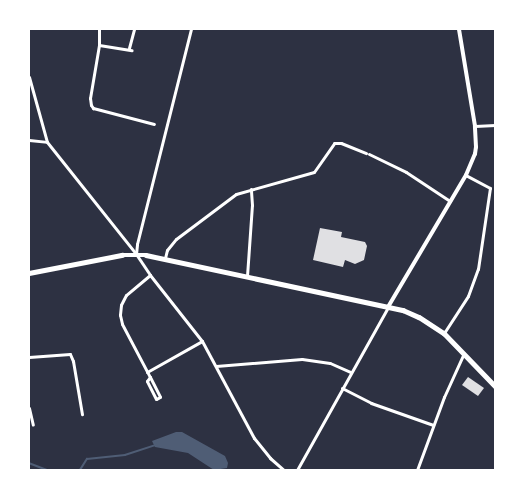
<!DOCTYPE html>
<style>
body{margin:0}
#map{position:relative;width:524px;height:499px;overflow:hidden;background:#2d3142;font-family:Commissioner,sans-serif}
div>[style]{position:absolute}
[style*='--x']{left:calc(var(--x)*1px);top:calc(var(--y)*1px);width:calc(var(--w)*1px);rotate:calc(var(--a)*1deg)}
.water>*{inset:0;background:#4f5d75}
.stream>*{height:1.5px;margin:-0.75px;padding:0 0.75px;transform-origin:0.75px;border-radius:0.75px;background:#4f5d75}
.building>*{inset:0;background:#e0e0e3}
.minor>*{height:3px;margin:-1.5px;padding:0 1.5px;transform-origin:1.5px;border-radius:1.5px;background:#fff}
.tertiary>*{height:4px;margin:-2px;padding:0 2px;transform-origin:2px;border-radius:2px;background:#fff}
.secondary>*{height:4.5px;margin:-2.25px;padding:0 2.25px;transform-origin:2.25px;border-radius:2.25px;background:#fff}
span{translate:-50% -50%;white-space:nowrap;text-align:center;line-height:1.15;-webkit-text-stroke:3px #fff;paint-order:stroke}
.frame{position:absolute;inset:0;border:30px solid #fff;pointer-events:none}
</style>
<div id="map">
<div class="water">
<i style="clip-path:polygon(176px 432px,182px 432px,225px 456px,228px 463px,227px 468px,214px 470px,188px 453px,155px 447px,152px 441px)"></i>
</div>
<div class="stream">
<i style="--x:29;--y:463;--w:19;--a:21"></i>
<i style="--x:80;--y:470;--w:13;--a:-58"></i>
<i style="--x:87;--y:459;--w:38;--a:-6"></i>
<i style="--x:125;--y:455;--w:33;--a:-18"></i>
</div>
<div class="building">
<i style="clip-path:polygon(320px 228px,342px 232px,341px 237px,365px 242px,367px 246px,364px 260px,355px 264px,345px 260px,343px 267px,313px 260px)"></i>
<i style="clip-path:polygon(468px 377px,484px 388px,478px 396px,462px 385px)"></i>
</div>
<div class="minor">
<i style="--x:99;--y:29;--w:16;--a:90"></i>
<i style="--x:99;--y:45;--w:54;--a:99.6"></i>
<i style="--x:90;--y:98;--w:7;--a:82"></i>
<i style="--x:91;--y:105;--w:4;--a:56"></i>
<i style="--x:93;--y:108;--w:63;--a:14.7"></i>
<i style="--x:99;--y:45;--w:33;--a:9"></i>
<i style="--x:129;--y:48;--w:20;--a:-75"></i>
<i style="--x:29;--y:77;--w:67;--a:74.5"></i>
<i style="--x:47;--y:142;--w:143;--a:51.5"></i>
<i style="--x:136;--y:254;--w:25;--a:56"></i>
<i style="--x:150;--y:275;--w:84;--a:51.8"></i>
<i style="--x:202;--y:341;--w:110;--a:61.8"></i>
<i style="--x:254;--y:438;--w:26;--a:51"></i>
<i style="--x:270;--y:458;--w:18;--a:41"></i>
<i style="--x:475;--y:126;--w:20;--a:-3"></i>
<i style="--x:29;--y:140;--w:18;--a:6"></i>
<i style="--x:369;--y:154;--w:41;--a:25.9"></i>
<i style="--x:406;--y:172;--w:53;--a:33.4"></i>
<i style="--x:136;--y:254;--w:10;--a:-84"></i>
<i style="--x:137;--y:244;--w:222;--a:-75.9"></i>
<i style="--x:165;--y:258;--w:8;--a:-76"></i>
<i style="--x:167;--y:250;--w:14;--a:-51"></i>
<i style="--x:176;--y:239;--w:75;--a:-36.9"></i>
<i style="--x:236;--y:194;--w:81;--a:-15.8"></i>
<i style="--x:314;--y:172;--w:35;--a:-55"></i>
<i style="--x:334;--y:143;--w:7;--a:0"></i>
<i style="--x:341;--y:143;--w:27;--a:22"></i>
<i style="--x:150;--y:275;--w:31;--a:140"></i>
<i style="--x:126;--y:295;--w:11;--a:117"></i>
<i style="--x:121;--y:305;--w:10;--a:96"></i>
<i style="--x:120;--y:315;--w:9;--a:77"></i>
<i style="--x:122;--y:324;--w:60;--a:62.2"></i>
<i style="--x:150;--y:377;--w:22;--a:63"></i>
<i style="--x:160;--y:397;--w:4;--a:153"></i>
<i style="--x:156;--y:399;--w:20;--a:-117"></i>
<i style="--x:147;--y:381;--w:5;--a:-53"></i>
<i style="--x:247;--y:276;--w:71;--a:-86"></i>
<i style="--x:252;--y:205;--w:16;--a:-94"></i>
<i style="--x:444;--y:333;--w:44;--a:-57"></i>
<i style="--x:468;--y:296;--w:29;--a:-70"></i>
<i style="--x:478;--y:269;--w:82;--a:-81.6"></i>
<i style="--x:490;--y:188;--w:27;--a:-152"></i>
<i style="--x:29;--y:357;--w:41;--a:-4.2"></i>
<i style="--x:70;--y:354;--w:8;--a:67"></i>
<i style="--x:73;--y:361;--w:54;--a:80.4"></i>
<i style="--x:216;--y:366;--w:86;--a:-4.7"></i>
<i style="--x:302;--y:359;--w:28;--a:8"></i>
<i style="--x:330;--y:363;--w:22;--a:24"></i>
<i style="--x:147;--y:372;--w:63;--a:-29.4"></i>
<i style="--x:342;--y:388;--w:33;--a:27"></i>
<i style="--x:371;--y:403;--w:66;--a:19.5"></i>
<i style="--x:29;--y:408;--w:17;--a:77"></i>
<i style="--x:297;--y:470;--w:187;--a:-60.8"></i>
<i style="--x:417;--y:470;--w:78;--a:-69.7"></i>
<i style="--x:444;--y:397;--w:48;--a:-65.6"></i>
</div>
<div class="tertiary">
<i style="--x:388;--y:307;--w:153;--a:-59.4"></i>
<i style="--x:466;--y:175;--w:23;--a:-67"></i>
<i style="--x:475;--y:154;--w:7;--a:-82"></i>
<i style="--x:476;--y:147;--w:21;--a:-93"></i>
<i style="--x:475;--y:126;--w:98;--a:-99.4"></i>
</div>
<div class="secondary">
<i style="--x:29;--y:273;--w:95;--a:-11"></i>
<i style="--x:122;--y:255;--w:24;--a:0"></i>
<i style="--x:146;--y:255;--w:263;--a:12.1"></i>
<i style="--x:403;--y:310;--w:17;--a:24"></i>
<i style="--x:419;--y:317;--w:30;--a:33"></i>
<i style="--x:444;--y:333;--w:74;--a:46.1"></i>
</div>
<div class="frame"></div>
</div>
